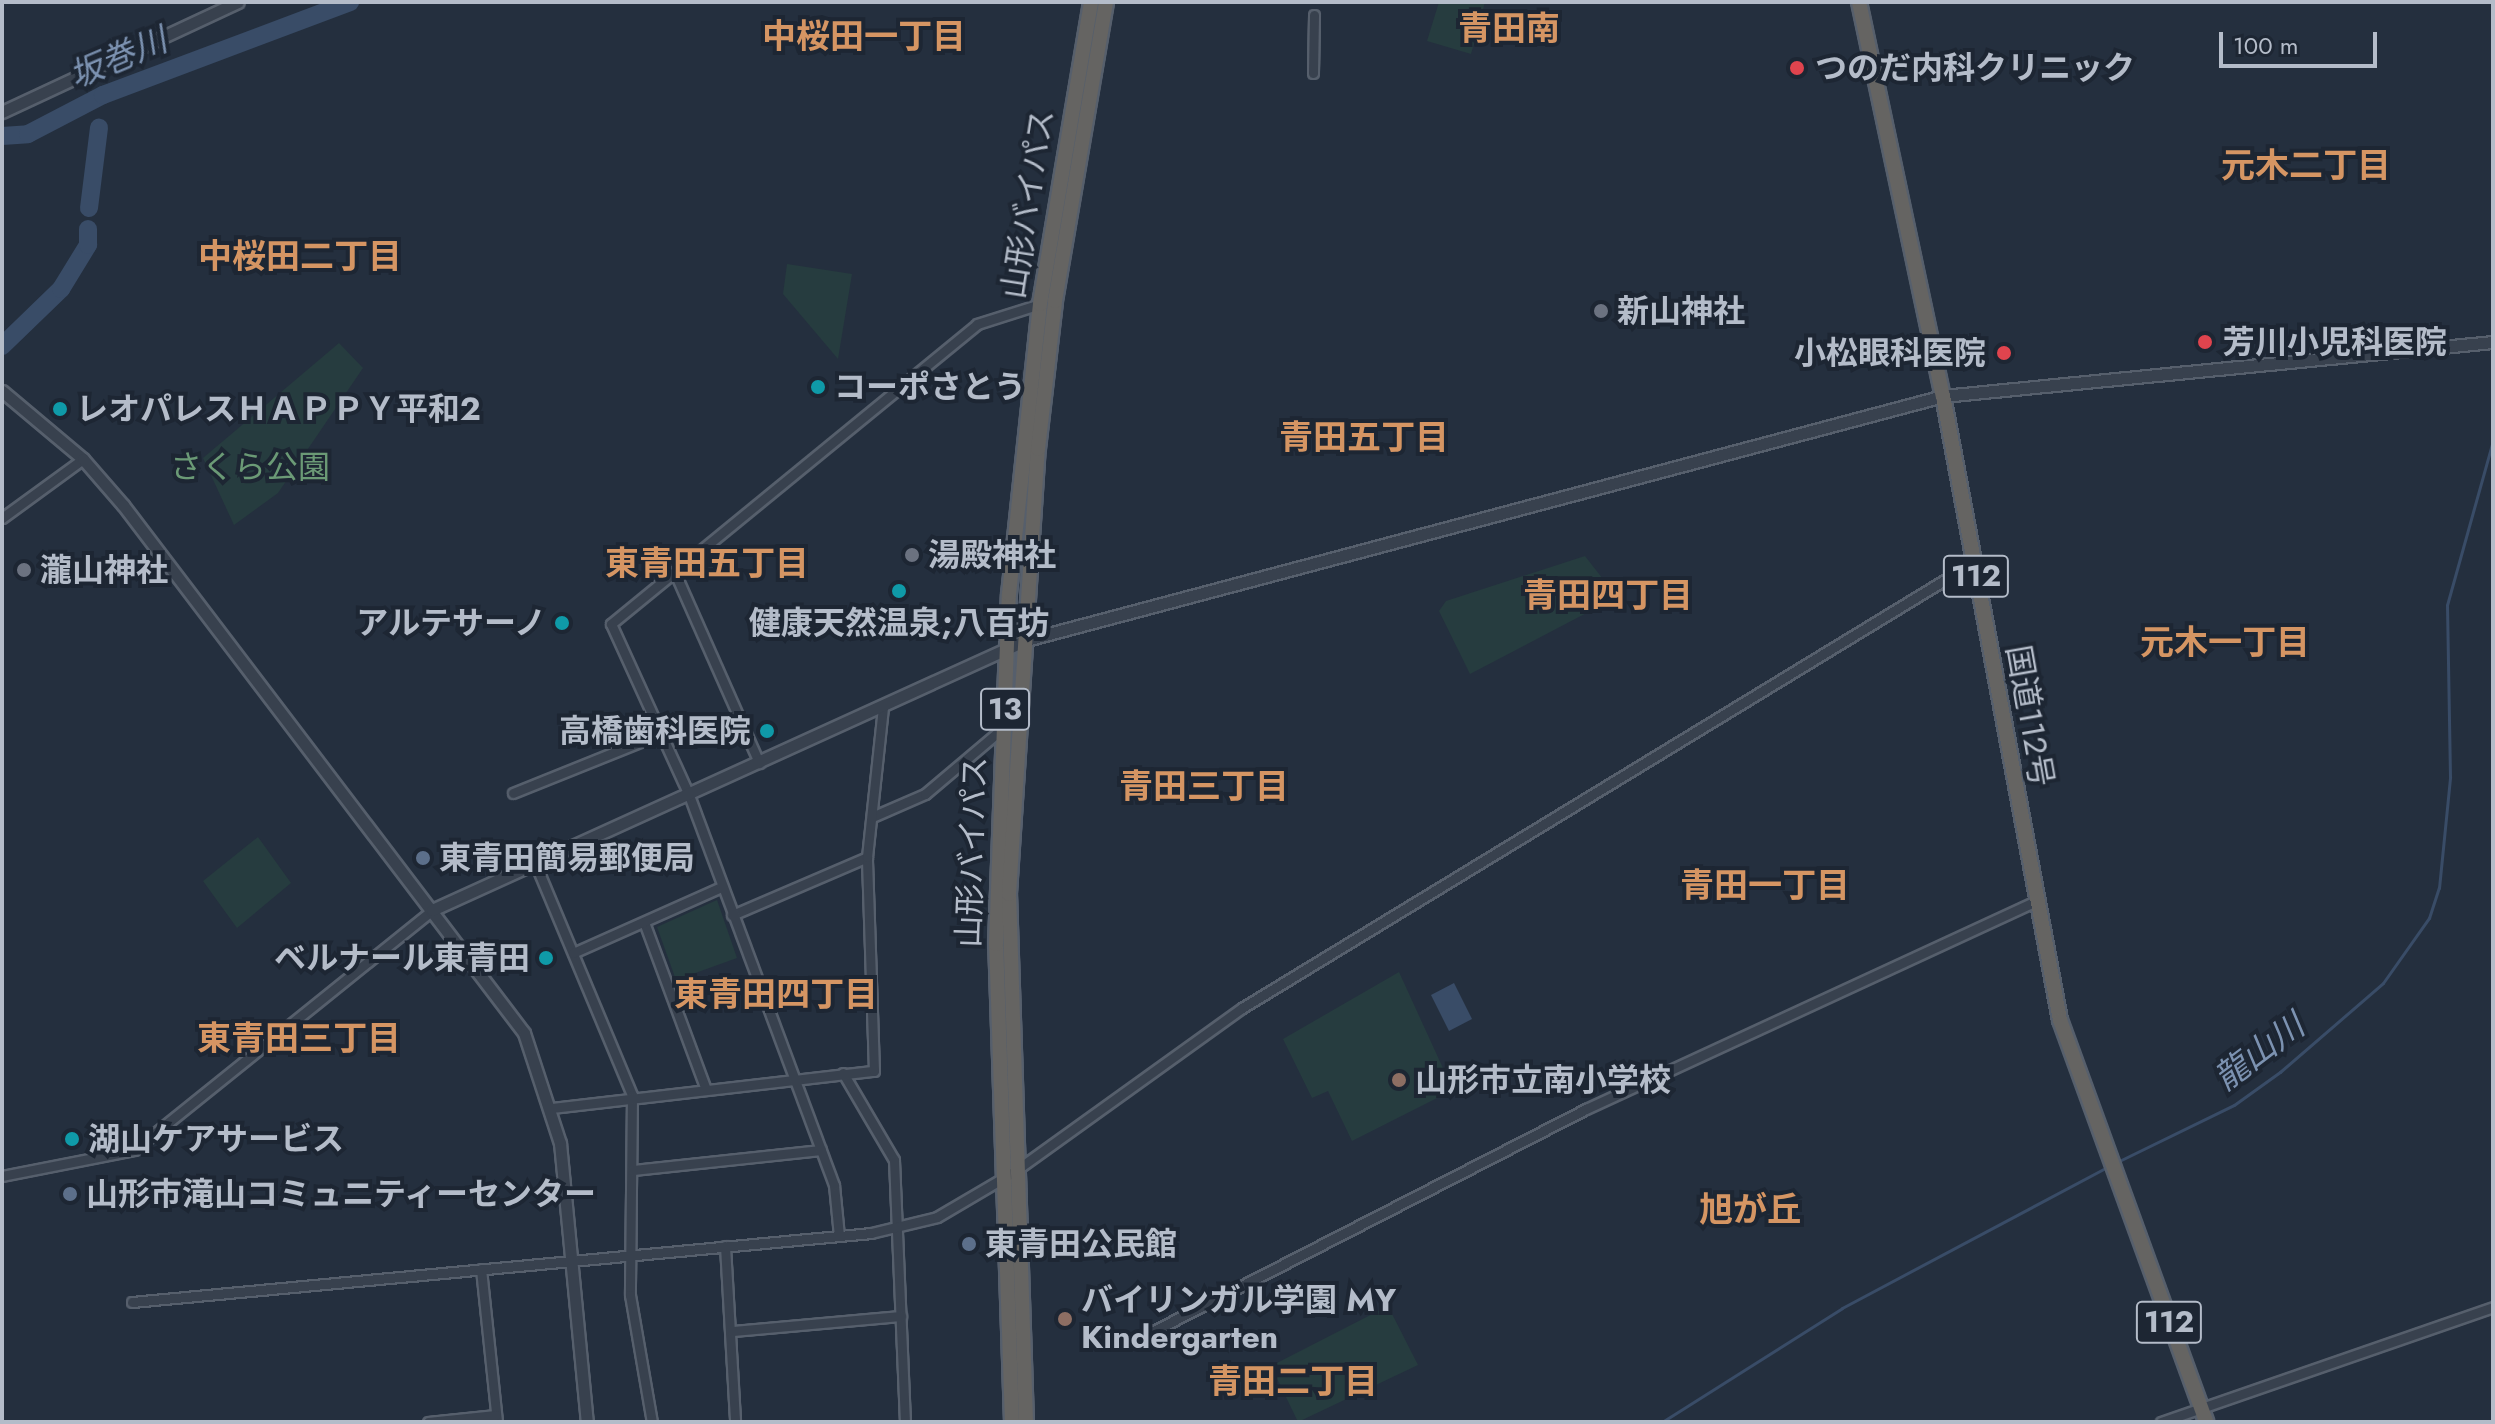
<!DOCTYPE html>
<meta charset="utf-8">
<style>
body{margin:0}
#map{position:relative;width:2495px;height:1424px;overflow:hidden;background:#242f3e;font-family:Jost,"Noto Sans JP",sans-serif}
div>[style]{position:absolute}
[style*='--x']{left:calc(var(--x)*1px);top:calc(var(--y)*1px);width:calc(var(--w)*1px);rotate:calc(var(--a)*1deg)}
.green>*{inset:0;background:#263c3f}
.water>*{inset:0;background:#394c67}
.stream>*{height:3px;margin:-1.5px;padding:0 1.5px;transform-origin:1.5px;border-radius:1.5px;background:#394c67}
.river>*{height:18px;margin:-9px;padding:0 9px;transform-origin:9px;border-radius:9px;background:#394c67}
.roads{filter:drop-shadow(2px 0 #565f6c) drop-shadow(-2px 0 #565f6c) drop-shadow(0 2px #565f6c) drop-shadow(0 -2px #565f6c)}
.minor>*{height:9px;margin:-4.5px;padding:0 4.5px;transform-origin:4.5px;border-radius:4.5px;background:#38414e}
.tertiary>*{height:11px;margin:-5.5px;padding:0 5.5px;transform-origin:5.5px;border-radius:5.5px;background:#38414e}
.trunk>*{height:14px;margin:-7px;padding:0 7px;transform-origin:7px;border-radius:7px;background:#656462}
.dots>*{width:22px;height:22px;translate:-50% -50%;box-sizing:border-box;border:4px solid #1d2633;border-radius:50%}
span{translate:-50% -50%;white-space:nowrap;text-align:center;line-height:1.15;-webkit-text-stroke:8px #1d2633;paint-order:stroke}
.shield-label span{padding:2px 6px;background:#1d2633;border:2px solid;border-radius:6px;-webkit-text-stroke-width:0}
.shield-label{font-size:30px;color:#b4bcc9;font-weight:700}
.poi-label{font-size:32px;color:#b4bcc9;font-weight:700}
.left{translate:0 -50%;text-align:left}
.right{translate:-100% -50%;text-align:right}
.street-label{font-size:32px;color:#b4bcc9}
.park-label{font-size:32px;color:#6b9a76}
.neighbourhood-label{font-size:34px;color:#d59563;font-weight:700}
.water-label{font-size:34px;color:#7c92b1;font-style:italic}
.frame{position:absolute;inset:0;border:4px solid #b4bcc9;pointer-events:none}
.scale{position:absolute;left:2219px;top:32px;width:158px;height:36px;box-sizing:border-box;border:4px solid #b4bcc9;border-top:0;padding-left:10px;font-size:24px;line-height:28px;white-space:nowrap;color:#b4bcc9;-webkit-text-stroke:6px #1d2633;paint-order:stroke}
</style>
<div id="map">
<div class="green">
<i style="clip-path:polygon(1439px 2px,1485px 2px,1471px 54px,1427px 41px)"></i>
<i style="clip-path:polygon(787px 264px,852px 274px,838px 359px,783px 294px)"></i>
<i style="clip-path:polygon(339px 343px,363px 368px,278px 493px,234px 525px,203px 458px)"></i>
<i style="clip-path:polygon(1585px 556px,1617px 597px,1470px 674px,1439px 611px,1446px 601px)"></i>
<i style="clip-path:polygon(258px 837px,291px 883px,237px 928px,203px 881px)"></i>
<i style="clip-path:polygon(717px 900px,737px 958px,676px 980px,657px 927px)"></i>
<i style="clip-path:polygon(1399px 972px,1453px 1090px,1352px 1141px,1328px 1091px,1312px 1098px,1283px 1039px)"></i>
<i style="clip-path:polygon(1388px 1306px,1418px 1365px,1298px 1422px,1271px 1366px)"></i>
</div>
<div class="water">
<i style="clip-path:polygon(1454px 983px,1472px 1019px,1449px 1031px,1431px 995px)"></i>
</div>
<div class="stream">
<i style="--x:2115;--y:1163;--w:132;--a:-26"></i>
<i style="--x:2234;--y:1105;--w:57;--a:-35.7"></i>
<i style="--x:2280;--y:1072;--w:136;--a:-40.8"></i>
<i style="--x:2383;--y:983;--w:80;--a:-54.7"></i>
<i style="--x:2429;--y:918;--w:32;--a:-72"></i>
<i style="--x:2439;--y:888;--w:112;--a:-84.3"></i>
<i style="--x:2450;--y:777;--w:172;--a:-91"></i>
<i style="--x:2447;--y:605;--w:171;--a:-74.4"></i>
<i style="--x:1662;--y:1422;--w:213;--a:-32.3"></i>
<i style="--x:1842;--y:1308;--w:302;--a:-28"></i>
</div>
<div class="river">
<i style="--x:2;--y:136;--w:26;--a:-4"></i>
<i style="--x:28;--y:134;--w:85;--a:-27.5"></i>
<i style="--x:103;--y:95;--w:264;--a:-20.6"></i>
<i style="--x:89;--y:208;--w:81;--a:-82.9"></i>
<i style="--x:2;--y:346;--w:82;--a:-44"></i>
<i style="--x:61;--y:289;--w:52;--a:-58.5"></i>
<i style="--x:88;--y:245;--w:16;--a:-90"></i>
</div>
<div class="roads">
<div class="minor">
<i style="--x:1313;--y:73;--w:58;--a:-89"></i>
<i style="--x:2;--y:518;--w:100;--a:-36.1"></i>
<i style="--x:675;--y:573;--w:208;--a:66.1"></i>
<i style="--x:513;--y:793;--w:161;--a:-21.9"></i>
<i style="--x:872;--y:817;--w:58;--a:-23.5"></i>
<i style="--x:925;--y:794;--w:102;--a:-40.2"></i>
<i style="--x:535;--y:863;--w:251;--a:67.3"></i>
<i style="--x:632;--y:1095;--w:200;--a:90.6"></i>
<i style="--x:630;--y:1295;--w:129;--a:80.2"></i>
<i style="--x:732;--y:915;--w:147;--a:-23.2"></i>
<i style="--x:644;--y:922;--w:176;--a:69.7"></i>
<i style="--x:573;--y:953;--w:162;--a:-24"></i>
<i style="--x:843;--y:1073;--w:101;--a:59.6"></i>
<i style="--x:894;--y:1160;--w:262;--a:87.6"></i>
<i style="--x:552;--y:1108;--w:324;--a:-6.6"></i>
<i style="--x:874;--y:1071;--w:214;--a:-91.9"></i>
<i style="--x:867;--y:857;--w:150;--a:-83.9"></i>
<i style="--x:633;--y:1170;--w:189;--a:-6.1"></i>
<i style="--x:2;--y:1176;--w:135;--a:-11.1"></i>
<i style="--x:134;--y:1150;--w:383;--a:-38.8"></i>
<i style="--x:839;--y:1236;--w:51;--a:-95.6"></i>
<i style="--x:834;--y:1185;--w:416;--a:-110.4"></i>
<i style="--x:689;--y:795;--w:188;--a:-114.5"></i>
<i style="--x:611;--y:624;--w:473;--a:-39.3"></i>
<i style="--x:977;--y:324;--w:66;--a:-17.6"></i>
<i style="--x:725;--y:1246;--w:176;--a:86.7"></i>
<i style="--x:481;--y:1269;--w:154;--a:84"></i>
<i style="--x:132;--y:1302;--w:742;--a:-5.33"></i>
<i style="--x:871;--y:1233;--w:68;--a:-13.6"></i>
<i style="--x:937;--y:1217;--w:91;--a:-30.5"></i>
<i style="--x:1015;--y:1171;--w:279;--a:-35.7"></i>
<i style="--x:1242;--y:1008;--w:857;--a:-31.35"></i>
<i style="--x:732;--y:1331;--w:170;--a:-5.1"></i>
<i style="--x:1138;--y:1339;--w:504;--a:-27.18"></i>
<i style="--x:1586;--y:1109;--w:494;--a:-24.8"></i>
<i style="--x:428;--y:1422;--w:68;--a:-5.9"></i>
<i style="--x:2161;--y:1422;--w:351;--a:-19.1"></i>
</div>
<div class="tertiary">
<i style="--x:2;--y:112;--w:260;--a:-25"></i>
<i style="--x:2;--y:391;--w:106;--a:40"></i>
<i style="--x:83;--y:459;--w:61;--a:49"></i>
<i style="--x:123;--y:505;--w:663;--a:52.78"></i>
<i style="--x:524;--y:1033;--w:116;--a:71.9"></i>
<i style="--x:560;--y:1143;--w:280;--a:84.5"></i>
<i style="--x:432;--y:910;--w:652;--a:-24.44"></i>
<i style="--x:1026;--y:640;--w:949;--a:-14.9"></i>
<i style="--x:1943;--y:396;--w:553;--a:-5.61"></i>
</div>
<div class="trunk">
<i style="--x:1859;--y:2;--w:403;--a:78"></i>
<i style="--x:1943;--y:396;--w:635;--a:79.38"></i>
<i style="--x:2060;--y:1020;--w:428;--a:70"></i>
<i style="--x:1012;--y:1422;--w:478;--a:-91.9"></i>
<i style="--x:996;--y:944;--w:350;--a:-87.9"></i>
<i style="--x:1009;--y:594;--w:292;--a:-83.9"></i>
<i style="--x:1040;--y:304;--w:306;--a:-80.4"></i>
<i style="--x:1026;--y:1422;--w:528;--a:-91.84"></i>
<i style="--x:1009;--y:894;--w:446;--a:-86.3"></i>
<i style="--x:1038;--y:449;--w:149;--a:-83.4"></i>
<i style="--x:1055;--y:301;--w:303;--a:-80.3"></i>
</div>
</div>
<div class="dots">
<i style="left:1797px;top:68px;background:#e0444e"></i>
<i style="left:1601px;top:311px;background:#6b7280"></i>
<i style="left:2205px;top:342px;background:#e0444e"></i>
<i style="left:2004px;top:353px;background:#e0444e"></i>
<i style="left:818px;top:387px;background:#0f9aa8"></i>
<i style="left:60px;top:409px;background:#0f9aa8"></i>
<i style="left:912px;top:555px;background:#6b7280"></i>
<i style="left:24px;top:570px;background:#6b7280"></i>
<i style="left:899px;top:591px;background:#0f9aa8"></i>
<i style="left:562px;top:623px;background:#0f9aa8"></i>
<i style="left:767px;top:731px;background:#0f9aa8"></i>
<i style="left:423px;top:858px;background:#5c6f8a"></i>
<i style="left:546px;top:958px;background:#0f9aa8"></i>
<i style="left:1399px;top:1080px;background:#8d6e63"></i>
<i style="left:72px;top:1139px;background:#0f9aa8"></i>
<i style="left:70px;top:1194px;background:#5c6f8a"></i>
<i style="left:969px;top:1244px;background:#5c6f8a"></i>
<i style="left:1065px;top:1319px;background:#8d6e63"></i>
</div>
<div class="shield-label">
<span style="left:1976px;top:576px">112</span>
<span style="left:1005px;top:709px">13</span>
<span style="left:2169px;top:1322px">112</span>
</div>
<div class="poi-label">
<span class="left" style="left:1815px;top:68px">つのだ内科クリニック</span>
<span class="left" style="left:1617px;top:311px">新山神社</span>
<span class="left" style="left:2223px;top:342px">芳川小児科医院</span>
<span class="right" style="left:1986px;top:353px">小松眼科医院</span>
<span class="left" style="left:834px;top:387px">コーポさとう</span>
<span class="left" style="left:76px;top:409px">レオパレスＨＡＰＰＹ平和２</span>
<span class="left" style="left:928px;top:555px">湯殿神社</span>
<span class="left" style="left:40px;top:570px">瀧山神社</span>
<span class="right" style="left:546px;top:623px">アルテサーノ</span>
<span style="left:899px;top:623px">健康天然温泉;八百坊</span>
<span class="right" style="left:751px;top:731px">高橋歯科医院</span>
<span class="left" style="left:439px;top:858px">東青田簡易郵便局</span>
<span class="right" style="left:530px;top:958px">ベルナール東青田</span>
<span class="left" style="left:1415px;top:1080px">山形市立南小学校</span>
<span class="left" style="left:88px;top:1139px">湖山ケアサービス</span>
<span class="left" style="left:86px;top:1194px">山形市滝山コミュニティーセンター</span>
<span class="left" style="left:985px;top:1244px">東青田公民館</span>
<span class="left" style="left:1081px;top:1319px">バイリンガル学園 MY<br>Kindergarten</span>
</div>
<div class="street-label">
<span style="left:1028px;top:204px;rotate:-81deg">山形バイパス</span>
<span style="left:2030px;top:716px;rotate:80deg">国道112号</span>
<span style="left:972px;top:852px;rotate:-88deg">山形バイパス</span>
</div>
<div class="park-label">
<span style="left:250px;top:467px">さくら公園</span>
</div>
<div class="neighbourhood-label">
<span style="left:1509px;top:29px">青田南</span>
<span style="left:864px;top:37px">中桜田一丁目</span>
<span style="left:2306px;top:166px">元木二丁目</span>
<span style="left:300px;top:257px">中桜田二丁目</span>
<span style="left:1364px;top:438px">青田五丁目</span>
<span style="left:707px;top:564px">東青田五丁目</span>
<span style="left:1608px;top:596px">青田四丁目</span>
<span style="left:2225px;top:643px">元木一丁目</span>
<span style="left:1204px;top:787px">青田三丁目</span>
<span style="left:1765px;top:886px">青田一丁目</span>
<span style="left:776px;top:995px">東青田四丁目</span>
<span style="left:299px;top:1039px">東青田三丁目</span>
<span style="left:1750px;top:1210px">旭が丘</span>
<span style="left:1293px;top:1382px">青田二丁目</span>
</div>
<div class="water-label">
<span style="left:118px;top:58px;rotate:-23deg">坂巻川</span>
<span style="left:2259px;top:1052px;rotate:-37deg">龍山川</span>
</div>
<div class="frame"></div>
<div class="scale">100 m</div>
</div>
